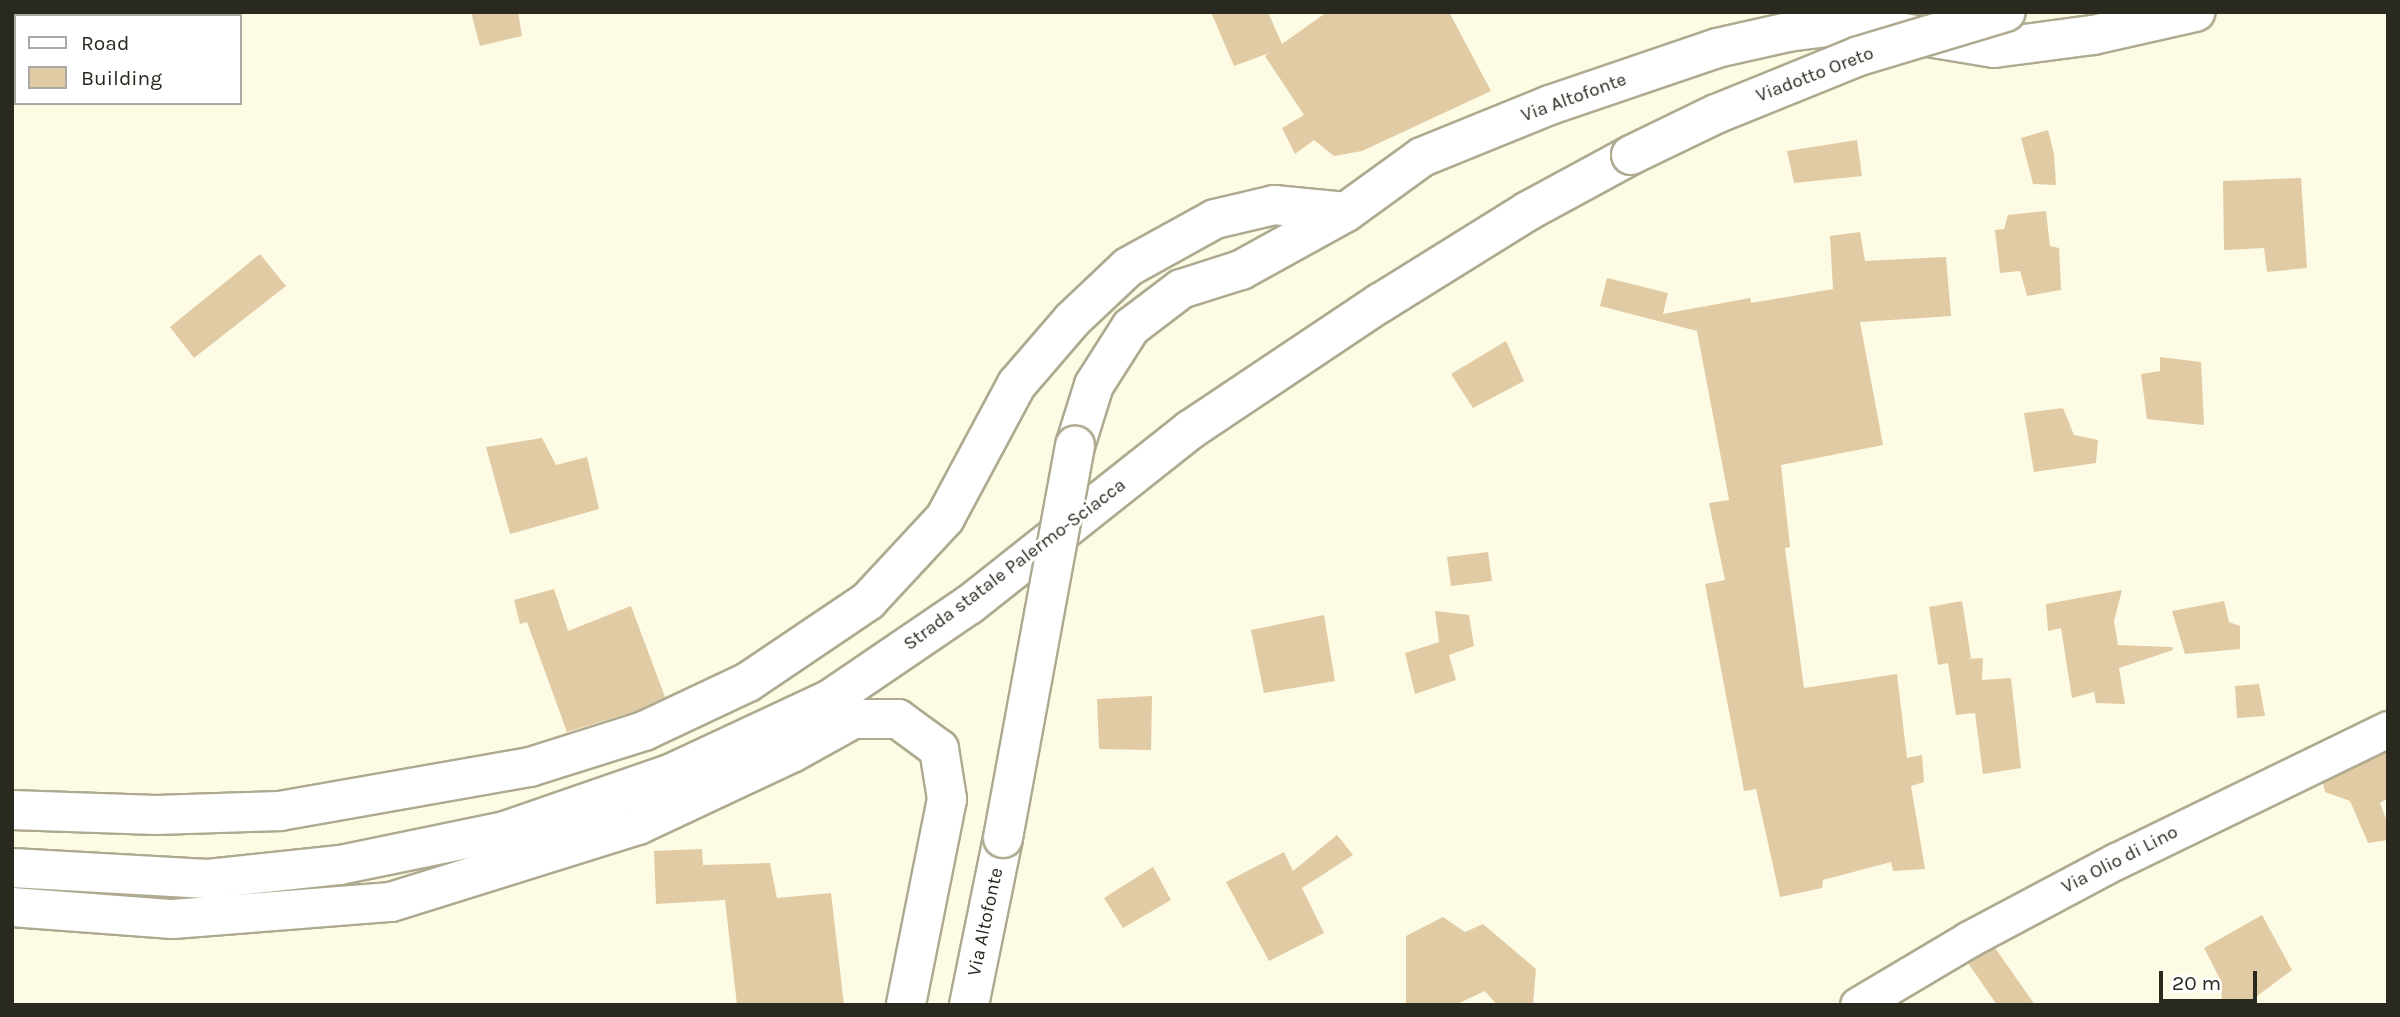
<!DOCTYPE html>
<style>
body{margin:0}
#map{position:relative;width:2400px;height:1017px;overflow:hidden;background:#fefbe5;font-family:Karla,sans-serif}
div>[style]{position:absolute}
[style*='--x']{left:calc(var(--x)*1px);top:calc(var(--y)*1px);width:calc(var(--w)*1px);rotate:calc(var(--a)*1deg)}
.building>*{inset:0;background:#e1cba4}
.roads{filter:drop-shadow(2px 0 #aeaa90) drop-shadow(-2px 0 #aeaa90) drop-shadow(0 2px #aeaa90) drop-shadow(0 -2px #aeaa90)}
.tertiary>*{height:35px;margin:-17.5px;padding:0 17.5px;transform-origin:17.5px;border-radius:17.5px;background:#fff}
.secondary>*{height:38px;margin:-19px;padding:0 19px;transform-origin:19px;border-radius:19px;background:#fff}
.primary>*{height:38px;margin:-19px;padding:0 19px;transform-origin:19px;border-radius:19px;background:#fff}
.bridges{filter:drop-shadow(2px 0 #aeaa90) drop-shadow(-2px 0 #aeaa90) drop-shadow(0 2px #aeaa90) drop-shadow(0 -2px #aeaa90)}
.secondary-bridge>*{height:38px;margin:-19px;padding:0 19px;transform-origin:19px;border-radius:19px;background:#fff}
.primary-bridge>*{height:38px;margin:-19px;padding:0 19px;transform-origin:19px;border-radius:19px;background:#fff}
span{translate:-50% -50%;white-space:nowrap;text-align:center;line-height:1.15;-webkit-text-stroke:6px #fff;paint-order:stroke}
.street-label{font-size:19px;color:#2a291f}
.frame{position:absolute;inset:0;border:14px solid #2a291f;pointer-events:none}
.legend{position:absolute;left:14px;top:14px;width:228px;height:91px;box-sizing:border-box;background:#fff;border:2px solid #aaa9a5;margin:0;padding:9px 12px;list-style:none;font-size:21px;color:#2a291f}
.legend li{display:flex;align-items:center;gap:14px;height:35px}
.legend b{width:35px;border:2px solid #aaa9a5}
.scale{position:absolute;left:2159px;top:971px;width:98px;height:32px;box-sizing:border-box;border:4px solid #2a291f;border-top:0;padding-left:9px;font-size:21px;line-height:24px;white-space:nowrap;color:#2a291f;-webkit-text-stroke:5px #fff;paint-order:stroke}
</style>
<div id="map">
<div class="building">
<i style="clip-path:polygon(471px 12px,518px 12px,522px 36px,480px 46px)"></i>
<i style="clip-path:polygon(1211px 12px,1268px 12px,1282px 44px,1327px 12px,1449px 12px,1491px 91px,1362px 151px,1334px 156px,1314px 140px,1295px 154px,1282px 128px,1304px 115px,1265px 56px,1269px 53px,1234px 66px)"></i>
<i style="clip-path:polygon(2048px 130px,2054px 154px,2056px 185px,2033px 184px,2021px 138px)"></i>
<i style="clip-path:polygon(1857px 140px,1862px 176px,1794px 183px,1787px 151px)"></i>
<i style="clip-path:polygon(2301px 178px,2307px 268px,2267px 272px,2264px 248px,2224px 250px,2223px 181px)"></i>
<i style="clip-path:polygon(2046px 211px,2050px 246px,2059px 248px,2061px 290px,2027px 296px,2020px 271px,2000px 273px,1995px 230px,2004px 229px,2008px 215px)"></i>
<i style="clip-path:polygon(1860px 232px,1865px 261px,1946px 257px,1951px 316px,1860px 322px,1883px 445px,1781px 465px,1790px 547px,1785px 548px,1804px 688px,1897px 674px,1907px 758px,1922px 755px,1924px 782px,1911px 786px,1925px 869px,1893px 871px,1891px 862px,1823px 880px,1822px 888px,1780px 897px,1756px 789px,1744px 791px,1705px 584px,1725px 580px,1709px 503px,1729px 500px,1697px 331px,1600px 306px,1607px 278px,1668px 293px,1663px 314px,1750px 298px,1751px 303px,1833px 289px,1830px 236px)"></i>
<i style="clip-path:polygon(260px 254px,286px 286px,194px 358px,170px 327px)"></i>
<i style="clip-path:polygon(1506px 341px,1524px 381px,1473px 408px,1451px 374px)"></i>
<i style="clip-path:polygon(2160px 357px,2201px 362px,2204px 425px,2147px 419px,2141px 374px,2160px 371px)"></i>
<i style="clip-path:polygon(2063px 408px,2074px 435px,2098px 440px,2096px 463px,2034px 472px,2024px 413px)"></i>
<i style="clip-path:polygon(542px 438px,556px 465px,587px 457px,599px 509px,510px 534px,486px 447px)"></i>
<i style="clip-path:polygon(1488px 552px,1492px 581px,1451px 586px,1447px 557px)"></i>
<i style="clip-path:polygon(554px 589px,568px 631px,631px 606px,665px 697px,636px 711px,567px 732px,527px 622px,520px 624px,514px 600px)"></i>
<i style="clip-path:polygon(2122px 590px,2114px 621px,2118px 645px,2172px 647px,2173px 650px,2119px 668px,2125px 704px,2096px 703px,2094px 692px,2072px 698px,2061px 628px,2048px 631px,2046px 604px)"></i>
<i style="clip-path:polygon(1962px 601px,1971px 658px,1967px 659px,1983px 658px,1982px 680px,2011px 678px,2021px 768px,1983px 774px,1975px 713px,1956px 715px,1948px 663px,1938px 665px,1929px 607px)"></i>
<i style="clip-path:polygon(2224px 601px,2229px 622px,2240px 626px,2240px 649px,2185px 654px,2172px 611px)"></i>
<i style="clip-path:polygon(1435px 611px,1469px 615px,1474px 646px,1449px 655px,1456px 680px,1415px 694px,1405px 653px,1439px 642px)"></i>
<i style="clip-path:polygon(1324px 615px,1335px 681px,1264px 693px,1251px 630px)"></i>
<i style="clip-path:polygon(2259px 684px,2265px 716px,2237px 718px,2235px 686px)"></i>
<i style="clip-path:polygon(1152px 696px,1151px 750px,1099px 749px,1097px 699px)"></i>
<i style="clip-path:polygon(2388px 751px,2388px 798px,2380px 803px,2388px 824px,2388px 840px,2368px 843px,2350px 801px,2325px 792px,2323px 783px)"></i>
<i style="clip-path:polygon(1337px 835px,1353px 855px,1302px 888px,1324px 933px,1269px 961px,1226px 882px,1284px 852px,1293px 871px)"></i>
<i style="clip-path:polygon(702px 849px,703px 865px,770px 863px,777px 898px,831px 893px,844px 1005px,737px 1005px,725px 900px,656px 904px,654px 851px)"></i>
<i style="clip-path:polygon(1153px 867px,1171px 900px,1123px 928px,1104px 898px)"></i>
<i style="clip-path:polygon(2262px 915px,2292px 970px,2245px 1005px,2222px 1005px,2221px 981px,2204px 948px)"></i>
<i style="clip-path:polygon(1443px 917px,1465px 932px,1483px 924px,1536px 969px,1533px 1005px,1497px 1005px,1485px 991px,1455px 1005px,1406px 1005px,1406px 936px)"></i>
<i style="clip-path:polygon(1995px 948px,2035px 1005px,1997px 1005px,1968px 963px)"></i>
</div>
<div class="roads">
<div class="tertiary">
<i style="--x:1858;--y:1005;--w:129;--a:-30.7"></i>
<i style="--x:1969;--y:939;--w:166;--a:-28"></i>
<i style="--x:2116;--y:861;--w:302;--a:-25.9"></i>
</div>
<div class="secondary">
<i style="--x:1075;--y:446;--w:64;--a:-72.7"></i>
<i style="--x:1094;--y:385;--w:69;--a:-57.5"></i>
<i style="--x:1131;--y:327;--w:63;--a:-37.2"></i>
<i style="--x:1181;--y:289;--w:63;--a:-17.6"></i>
<i style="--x:1241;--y:270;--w:120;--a:-28.9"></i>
<i style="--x:1346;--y:212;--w:94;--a:-35.9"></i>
<i style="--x:1422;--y:157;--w:138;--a:-22.1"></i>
<i style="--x:1550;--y:105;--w:176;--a:-18.8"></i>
<i style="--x:1717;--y:48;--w:73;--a:-12.7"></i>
<i style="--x:1788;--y:32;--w:63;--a:-7.4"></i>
<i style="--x:1850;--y:24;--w:146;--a:9.5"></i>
<i style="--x:1994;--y:48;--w:100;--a:-7.5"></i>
<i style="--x:2093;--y:35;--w:105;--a:-12.7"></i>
<i style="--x:12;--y:810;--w:144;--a:2"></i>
<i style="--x:156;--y:815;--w:124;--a:-1.8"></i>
<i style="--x:280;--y:811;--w:254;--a:-10"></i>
<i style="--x:530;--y:767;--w:120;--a:-17.5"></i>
<i style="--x:644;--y:731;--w:115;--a:-25.2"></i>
<i style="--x:748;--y:682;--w:145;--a:-34"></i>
<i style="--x:868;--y:601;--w:113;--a:-47.1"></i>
<i style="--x:945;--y:518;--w:152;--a:-61.8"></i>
<i style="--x:1017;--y:384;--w:84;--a:-49.3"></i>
<i style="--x:1072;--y:320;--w:77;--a:-43.4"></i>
<i style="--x:1128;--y:267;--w:99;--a:-28.9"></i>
<i style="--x:1215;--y:219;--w:61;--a:-13.3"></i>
<i style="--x:1274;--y:205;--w:72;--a:5.6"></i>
<i style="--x:12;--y:907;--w:161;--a:4.3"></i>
<i style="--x:173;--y:919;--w:219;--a:-4.5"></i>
<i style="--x:391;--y:902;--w:259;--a:-17.3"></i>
<i style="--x:638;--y:825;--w:170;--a:-25.1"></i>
<i style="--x:792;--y:753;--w:70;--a:-29.1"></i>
<i style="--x:853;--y:719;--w:45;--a:0"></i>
<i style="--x:898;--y:719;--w:51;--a:36.2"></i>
<i style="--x:939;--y:749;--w:51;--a:80.9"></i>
<i style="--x:947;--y:799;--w:210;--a:101.3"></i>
<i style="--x:969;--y:1005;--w:170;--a:-78.5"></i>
</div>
<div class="primary">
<i style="--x:12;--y:868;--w:196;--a:3.2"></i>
<i style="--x:208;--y:879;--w:133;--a:-6.1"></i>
<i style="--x:340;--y:865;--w:168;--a:-11.6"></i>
<i style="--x:505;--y:831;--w:175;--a:-19.1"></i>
<i style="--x:670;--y:774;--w:175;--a:-25"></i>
<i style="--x:829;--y:700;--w:169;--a:-34.2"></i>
<i style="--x:969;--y:605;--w:282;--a:-38.4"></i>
<i style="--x:1190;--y:430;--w:229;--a:-33.8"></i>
<i style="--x:1380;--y:303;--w:174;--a:-31.9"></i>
<i style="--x:1528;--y:211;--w:117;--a:-28.5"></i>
</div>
</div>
<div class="bridges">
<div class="secondary-bridge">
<i style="--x:1003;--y:838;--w:399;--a:-79.6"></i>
</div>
<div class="primary-bridge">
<i style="--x:1631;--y:155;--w:94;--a:-25.8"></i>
<i style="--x:1716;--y:114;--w:154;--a:-22.1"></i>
<i style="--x:1859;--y:56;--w:153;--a:-16.7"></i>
</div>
</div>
<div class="street-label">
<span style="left:1815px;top:75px;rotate:-21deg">Viadotto Oreto</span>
<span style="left:1574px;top:98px;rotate:-20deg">Via Altofonte</span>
<span style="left:1015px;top:565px;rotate:-37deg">Strada statale Palermo-Sciacca</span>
<span style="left:2120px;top:860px;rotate:-27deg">Via Olio di Lino</span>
<span style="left:986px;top:922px;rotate:-78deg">Via Altofonte</span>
</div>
<div class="frame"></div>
<ul class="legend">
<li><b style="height:9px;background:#fff"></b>Road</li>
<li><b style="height:19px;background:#e1cba4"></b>Building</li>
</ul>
<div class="scale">20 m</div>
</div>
